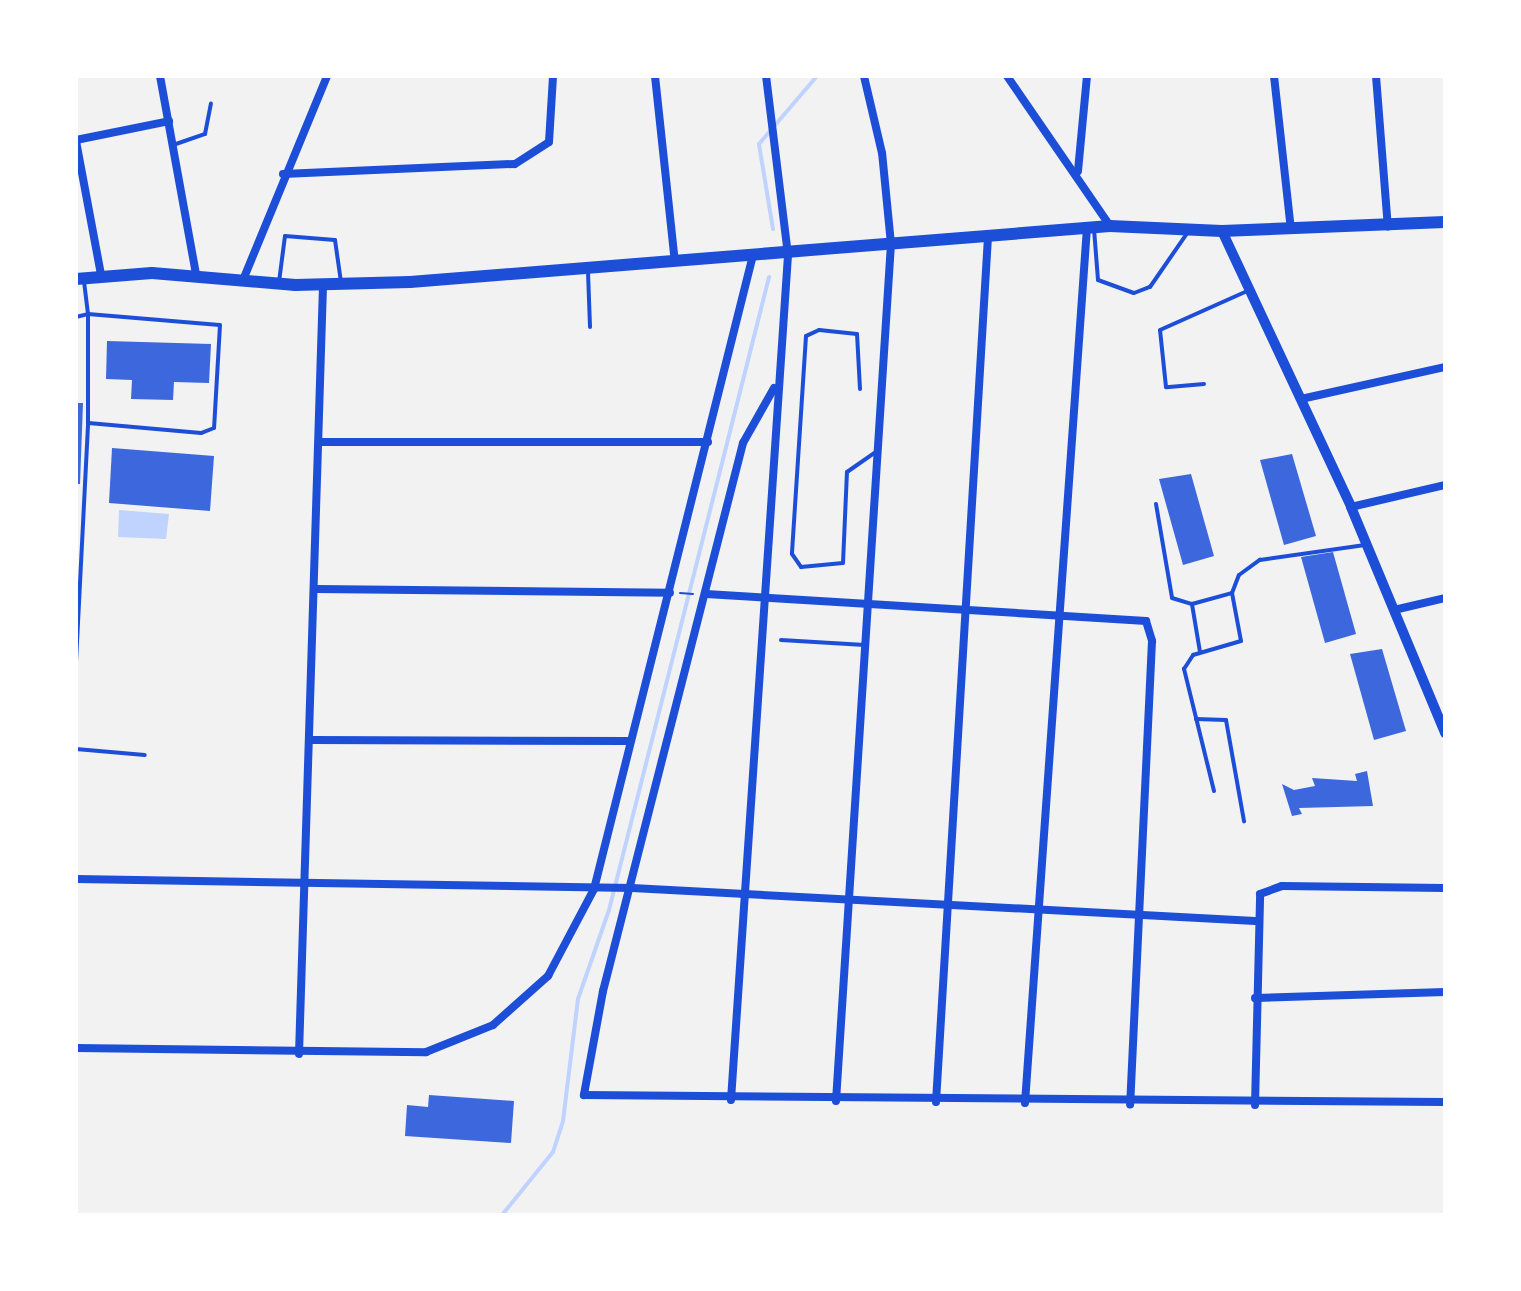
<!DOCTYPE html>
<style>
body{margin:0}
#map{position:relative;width:1521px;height:1291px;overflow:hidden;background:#f2f2f2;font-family:Barlow,sans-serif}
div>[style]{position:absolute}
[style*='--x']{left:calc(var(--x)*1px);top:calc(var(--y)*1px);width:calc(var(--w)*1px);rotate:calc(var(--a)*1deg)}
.water>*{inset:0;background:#bfd3fe}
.stream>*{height:4px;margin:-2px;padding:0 2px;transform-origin:2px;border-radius:2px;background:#bfd3fe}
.building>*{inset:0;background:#3d67dc}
.path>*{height:2px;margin:-1px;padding:0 1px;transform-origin:1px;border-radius:1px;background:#1d4ed8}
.service>*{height:4px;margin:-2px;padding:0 2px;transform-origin:2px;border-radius:2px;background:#1d4ed8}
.minor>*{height:8px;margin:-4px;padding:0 4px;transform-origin:4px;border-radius:4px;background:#1d4ed8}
.tertiary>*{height:10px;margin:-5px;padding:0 5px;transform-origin:5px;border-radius:5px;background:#1d4ed8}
.primary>*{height:12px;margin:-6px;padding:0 6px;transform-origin:6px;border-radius:6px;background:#1d4ed8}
span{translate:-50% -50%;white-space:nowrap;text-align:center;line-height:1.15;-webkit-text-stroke:6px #fff;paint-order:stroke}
.frame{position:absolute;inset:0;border:78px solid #fff;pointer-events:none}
</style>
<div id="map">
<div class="water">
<i style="clip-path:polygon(119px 510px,169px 514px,166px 539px,118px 537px)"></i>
</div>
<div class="stream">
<i style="--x:773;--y:229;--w:86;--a:-99.4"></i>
<i style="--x:759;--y:144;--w:89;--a:-49.5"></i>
<i style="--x:502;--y:1215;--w:81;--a:-51"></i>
<i style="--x:553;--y:1152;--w:33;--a:-72"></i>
<i style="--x:563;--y:1121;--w:123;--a:-83"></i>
<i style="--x:578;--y:999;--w:94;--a:-70.8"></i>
<i style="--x:609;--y:910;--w:653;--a:-75.81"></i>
</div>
<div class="building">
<i style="clip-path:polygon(107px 341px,211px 344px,209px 383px,174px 382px,173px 400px,131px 399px,132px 380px,106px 379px)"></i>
<i style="clip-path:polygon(76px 403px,83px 403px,80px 484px,76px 484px)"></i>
<i style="clip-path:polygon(112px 448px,214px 456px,210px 511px,109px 503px)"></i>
<i style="clip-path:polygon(1292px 454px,1316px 536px,1284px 545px,1260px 460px)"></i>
<i style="clip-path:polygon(1191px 474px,1214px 556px,1183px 565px,1159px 479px)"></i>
<i style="clip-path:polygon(1333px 552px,1356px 634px,1325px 643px,1301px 557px)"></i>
<i style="clip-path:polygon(1382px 649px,1406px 731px,1374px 740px,1350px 654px)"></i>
<i style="clip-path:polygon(1367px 771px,1373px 806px,1299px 808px,1302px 814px,1292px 816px,1282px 784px,1294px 790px,1315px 786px,1312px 778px,1357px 781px,1355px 774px)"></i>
<i style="clip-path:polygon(429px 1095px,514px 1101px,511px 1143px,405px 1136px,407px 1105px,428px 1107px)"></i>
</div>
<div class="path">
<i style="--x:680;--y:593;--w:13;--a:4"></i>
</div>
<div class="service">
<i style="--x:173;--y:145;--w:34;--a:-19"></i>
<i style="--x:205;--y:134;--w:31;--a:-79"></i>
<i style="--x:1094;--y:229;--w:51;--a:85.5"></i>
<i style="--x:1098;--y:280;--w:38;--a:20"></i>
<i style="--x:1134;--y:293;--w:17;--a:-21"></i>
<i style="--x:1150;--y:287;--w:67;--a:-55.4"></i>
<i style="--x:588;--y:272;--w:55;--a:87.9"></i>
<i style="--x:279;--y:282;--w:46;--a:-82.6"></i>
<i style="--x:285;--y:236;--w:50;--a:4.6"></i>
<i style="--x:335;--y:240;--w:42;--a:81.9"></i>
<i style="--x:76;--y:317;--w:12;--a:-14"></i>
<i style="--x:88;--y:314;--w:132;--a:4.8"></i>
<i style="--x:220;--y:325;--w:103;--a:93.3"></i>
<i style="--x:214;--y:428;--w:14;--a:159"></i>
<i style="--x:201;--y:433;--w:113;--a:-174.9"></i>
<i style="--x:88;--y:423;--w:109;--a:-90"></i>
<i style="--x:88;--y:314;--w:34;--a:-97"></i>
<i style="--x:1204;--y:384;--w:38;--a:175"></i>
<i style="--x:1166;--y:387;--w:57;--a:-96"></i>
<i style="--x:1160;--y:330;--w:95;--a:-24.1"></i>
<i style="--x:860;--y:389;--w:55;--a:-93.1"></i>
<i style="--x:857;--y:334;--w:38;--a:-174"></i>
<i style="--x:819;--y:330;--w:14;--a:155"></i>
<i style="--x:806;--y:336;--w:218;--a:93.7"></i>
<i style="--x:792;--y:554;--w:16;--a:55"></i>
<i style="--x:801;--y:567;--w:42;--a:-5.4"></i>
<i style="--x:843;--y:563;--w:91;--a:-87.5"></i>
<i style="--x:847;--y:472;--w:37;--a:-35"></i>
<i style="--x:1156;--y:504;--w:95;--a:80.3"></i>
<i style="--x:1172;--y:598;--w:21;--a:17"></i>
<i style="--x:781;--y:640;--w:84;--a:3.4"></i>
<i style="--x:1200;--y:652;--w:49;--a:-99.5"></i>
<i style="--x:1192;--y:604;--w:41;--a:-15.4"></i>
<i style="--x:76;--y:662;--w:239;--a:-87.1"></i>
<i style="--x:1196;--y:719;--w:30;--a:2"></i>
<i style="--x:1226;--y:720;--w:103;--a:79.9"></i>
<i style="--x:76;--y:749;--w:69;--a:5"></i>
<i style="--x:1214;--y:791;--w:126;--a:-103.8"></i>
<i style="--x:1184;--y:669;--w:17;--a:-57"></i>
<i style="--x:1193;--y:655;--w:50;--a:-16.3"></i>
<i style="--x:1241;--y:641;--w:49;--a:-100.6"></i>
<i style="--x:1232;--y:593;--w:19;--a:-69"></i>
<i style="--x:1239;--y:575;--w:26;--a:-36"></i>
<i style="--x:1260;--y:560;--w:106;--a:-8.1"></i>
</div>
<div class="minor">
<i style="--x:160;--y:76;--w:202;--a:79.7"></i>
<i style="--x:655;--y:76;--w:187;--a:83.9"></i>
<i style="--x:1007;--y:76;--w:182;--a:55.5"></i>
<i style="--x:1274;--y:76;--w:155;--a:83.7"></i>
<i style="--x:1376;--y:76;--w:151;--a:85.5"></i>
<i style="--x:76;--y:140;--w:95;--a:-11.5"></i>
<i style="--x:76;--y:141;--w:135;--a:79.4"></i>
<i style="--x:1078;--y:171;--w:95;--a:-84.6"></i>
<i style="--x:283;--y:174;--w:232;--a:-2.5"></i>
<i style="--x:515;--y:164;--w:40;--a:-32.9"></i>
<i style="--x:549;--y:142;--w:66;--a:-86.5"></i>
<i style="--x:243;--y:280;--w:221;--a:-67.6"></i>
<i style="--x:774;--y:388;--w:63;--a:119.4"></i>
<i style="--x:743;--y:443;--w:566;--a:104.33"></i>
<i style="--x:603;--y:991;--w:106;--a:100.4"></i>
<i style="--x:584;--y:1095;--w:861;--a:0.47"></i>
<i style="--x:1301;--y:399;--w:148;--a:-12.5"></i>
<i style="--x:320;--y:442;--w:388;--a:0"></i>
<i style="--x:1351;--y:507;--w:97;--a:-13.2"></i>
<i style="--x:316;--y:589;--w:354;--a:0.6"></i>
<i style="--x:706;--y:594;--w:441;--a:3.5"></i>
<i style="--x:1146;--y:621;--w:21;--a:73"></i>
<i style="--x:1152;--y:641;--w:464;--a:92.7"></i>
<i style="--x:1394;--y:610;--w:52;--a:-13.2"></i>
<i style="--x:313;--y:740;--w:316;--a:0.2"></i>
<i style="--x:76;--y:879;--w:556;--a:0.93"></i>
<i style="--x:632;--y:888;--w:624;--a:3.03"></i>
<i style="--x:1255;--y:998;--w:190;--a:-1.8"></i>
<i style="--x:76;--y:1048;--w:350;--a:0.7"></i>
<i style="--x:426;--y:1052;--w:72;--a:-21.9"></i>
<i style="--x:493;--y:1025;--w:74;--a:-41.7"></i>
<i style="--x:548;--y:976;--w:98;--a:-62.1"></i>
<i style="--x:594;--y:889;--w:650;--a:-75.92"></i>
<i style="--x:299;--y:1054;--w:769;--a:-88.21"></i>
<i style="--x:731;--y:1100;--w:847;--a:-86.14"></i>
<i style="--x:788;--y:255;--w:180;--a:-97"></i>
<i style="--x:836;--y:1101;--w:859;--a:-86.33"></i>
<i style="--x:891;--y:244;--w:91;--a:-95.6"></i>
<i style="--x:882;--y:153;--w:79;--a:-103.2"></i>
<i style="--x:936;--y:1102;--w:868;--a:-86.56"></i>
<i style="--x:1025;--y:1103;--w:878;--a:-85.95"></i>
<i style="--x:1255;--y:1105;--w:211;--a:-88.6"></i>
<i style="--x:1260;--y:894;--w:23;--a:-20"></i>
<i style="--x:1282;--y:886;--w:163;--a:0.7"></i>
</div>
<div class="tertiary">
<i style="--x:1222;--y:231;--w:305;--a:64.9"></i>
<i style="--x:1351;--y:507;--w:245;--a:67.4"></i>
</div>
<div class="primary">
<i style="--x:76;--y:279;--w:76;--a:-4.5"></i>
<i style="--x:152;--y:273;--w:144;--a:4.8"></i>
<i style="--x:295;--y:285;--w:115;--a:-1.5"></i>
<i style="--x:410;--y:282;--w:702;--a:-4.57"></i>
<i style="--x:1110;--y:226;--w:112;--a:2.6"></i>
<i style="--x:1222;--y:231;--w:223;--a:-2.3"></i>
</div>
<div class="frame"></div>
</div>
